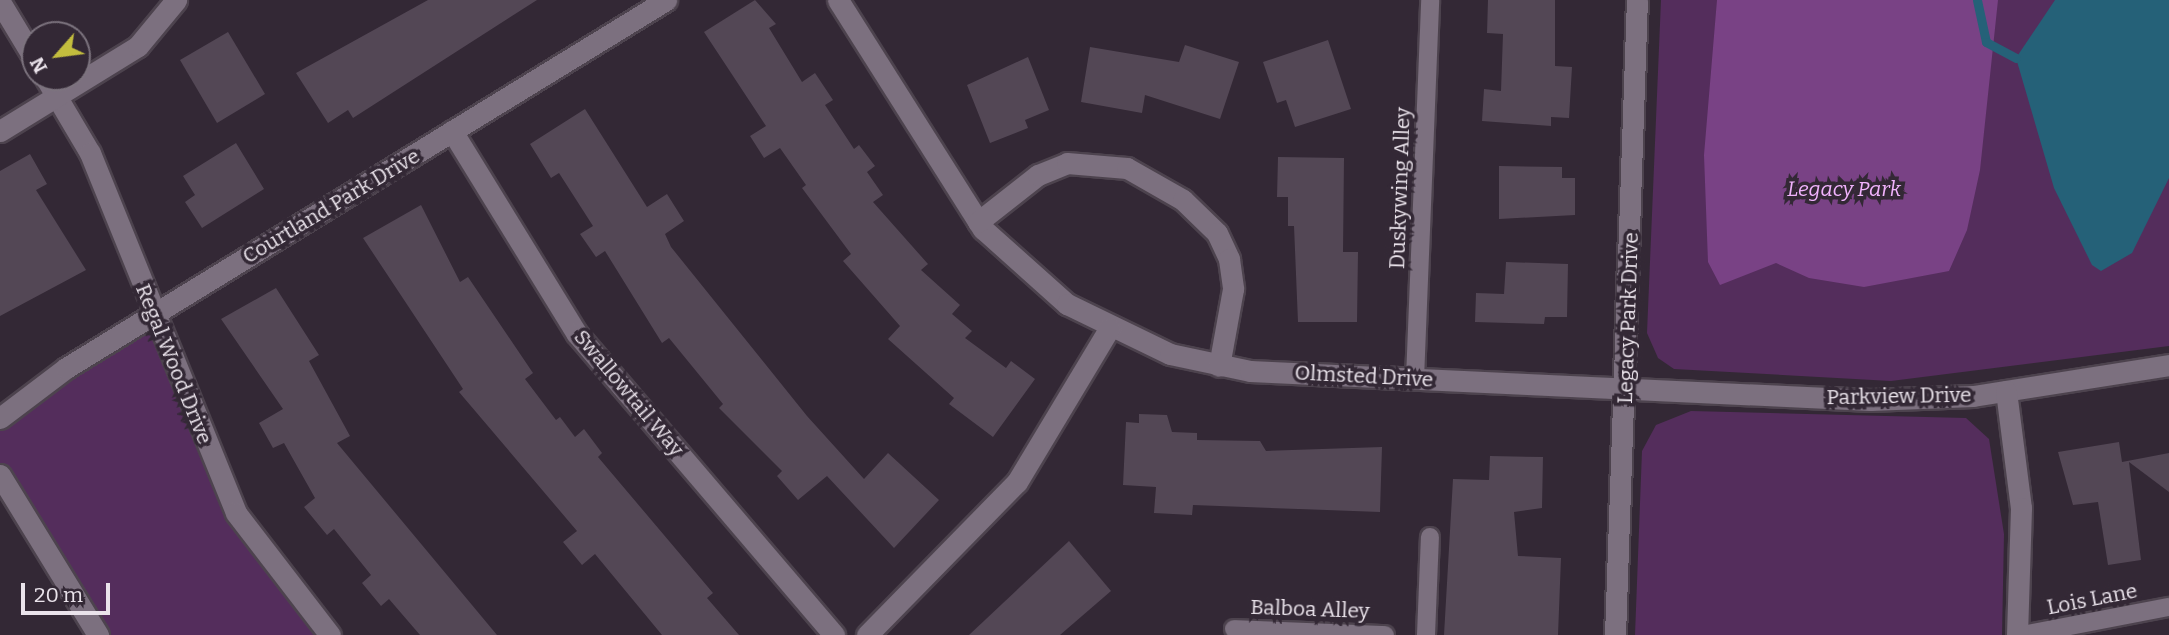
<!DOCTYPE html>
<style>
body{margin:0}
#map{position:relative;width:2169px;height:635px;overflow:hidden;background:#332835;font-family:Bitter,serif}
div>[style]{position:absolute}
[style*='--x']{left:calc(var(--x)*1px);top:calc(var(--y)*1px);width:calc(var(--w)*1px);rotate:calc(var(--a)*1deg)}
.green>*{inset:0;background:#542d5c}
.forest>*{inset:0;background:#794285}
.water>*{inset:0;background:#256178}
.stream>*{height:9px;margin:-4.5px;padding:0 4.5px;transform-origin:4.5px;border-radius:4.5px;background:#256178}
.building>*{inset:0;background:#534755}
.roads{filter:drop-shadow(2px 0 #4d434e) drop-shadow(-2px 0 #4d434e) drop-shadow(0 2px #4d434e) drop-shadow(0 -2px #4d434e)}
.lane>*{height:18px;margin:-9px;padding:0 9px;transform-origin:9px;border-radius:9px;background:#7c707f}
.street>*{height:21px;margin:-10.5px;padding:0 10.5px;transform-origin:10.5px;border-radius:10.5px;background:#7c707f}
span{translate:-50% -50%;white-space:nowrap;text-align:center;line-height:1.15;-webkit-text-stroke:7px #332835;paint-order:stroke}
.street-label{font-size:21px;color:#eae3eb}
.park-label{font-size:21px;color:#f1b3fd;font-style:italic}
.north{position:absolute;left:21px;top:21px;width:70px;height:70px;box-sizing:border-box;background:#332835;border:2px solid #7c737e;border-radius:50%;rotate:242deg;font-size:19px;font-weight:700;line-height:28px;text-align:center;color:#eae3eb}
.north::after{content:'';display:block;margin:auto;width:24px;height:32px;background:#c3bd3e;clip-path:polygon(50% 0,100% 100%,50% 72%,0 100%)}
.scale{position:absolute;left:21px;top:583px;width:89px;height:32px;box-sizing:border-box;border:4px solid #eae3eb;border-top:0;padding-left:9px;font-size:21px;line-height:24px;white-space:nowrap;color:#eae3eb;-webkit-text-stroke:5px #332835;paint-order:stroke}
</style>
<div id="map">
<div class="green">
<i style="clip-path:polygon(1661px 0,2169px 0,2169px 346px,1891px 381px,1674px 369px,1658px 358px,1647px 333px)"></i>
<i style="clip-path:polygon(155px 314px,218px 475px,330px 635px,98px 635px,0 475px,0 418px)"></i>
<i style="clip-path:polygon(1691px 411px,1966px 418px,1989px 439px,2004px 534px,2002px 635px,1635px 635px,1642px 451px,1656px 425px)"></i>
</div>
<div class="forest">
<i style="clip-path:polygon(1717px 0,1998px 0,1980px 170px,1967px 230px,1949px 271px,1864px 287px,1809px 278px,1776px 263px,1720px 285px,1708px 262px,1704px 155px)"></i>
</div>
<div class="water">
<i style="clip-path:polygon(2055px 0,2169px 0,2169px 178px,2132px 253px,2101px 271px,2092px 265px,2054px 188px,2016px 58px)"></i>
</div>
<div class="stream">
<i style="--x:1977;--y:0;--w:43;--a:77.9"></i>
<i style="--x:1986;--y:42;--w:34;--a:28"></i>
</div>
<div class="building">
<i style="clip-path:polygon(428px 0,537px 0,353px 118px,348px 110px,328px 123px,296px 73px)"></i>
<i style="clip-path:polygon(755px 0,776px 24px,769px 28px,802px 82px,815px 73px,833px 100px,825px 105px,854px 149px,859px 145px,875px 166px,867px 172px,883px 195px,873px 202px,928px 264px,921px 270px,960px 305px,952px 314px,972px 331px,965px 338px,1006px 368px,1011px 361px,1035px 379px,993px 437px,949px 404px,954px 398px,888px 339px,900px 326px,843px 261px,851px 254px,802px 188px,806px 185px,780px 148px,764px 158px,750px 136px,766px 126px,704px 32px)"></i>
<i style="clip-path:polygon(1488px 0,1555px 0,1555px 66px,1572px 67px,1569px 118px,1551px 117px,1551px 126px,1482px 121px,1484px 89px,1501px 91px,1503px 34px,1487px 33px)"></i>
<i style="clip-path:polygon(228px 32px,265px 94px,217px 123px,180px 60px)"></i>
<i style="clip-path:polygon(1328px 40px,1351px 109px,1295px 127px,1286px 100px,1277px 103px,1263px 62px)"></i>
<i style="clip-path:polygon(1185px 45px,1239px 62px,1220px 119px,1145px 95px,1142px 113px,1081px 102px,1090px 47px,1179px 62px)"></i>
<i style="clip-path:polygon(1028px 57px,1049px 110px,1025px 120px,1028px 128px,990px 143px,967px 85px)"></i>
<i style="clip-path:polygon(585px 109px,647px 207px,667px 194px,684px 221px,665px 234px,671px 247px,807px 416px,864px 479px,888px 453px,939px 500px,894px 548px,827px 476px,798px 500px,777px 476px,782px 471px,719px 408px,723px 404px,669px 338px,662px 343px,605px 251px,596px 257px,580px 234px,593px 226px,559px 173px,551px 178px,530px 144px)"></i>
<i style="clip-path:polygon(236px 143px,264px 189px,202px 228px,185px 202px,195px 195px,183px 176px)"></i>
<i style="clip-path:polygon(30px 154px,47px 184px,36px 190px,86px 270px,0 316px,0 171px)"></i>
<i style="clip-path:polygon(1278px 157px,1344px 158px,1343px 252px,1358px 252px,1357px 322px,1298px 322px,1294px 226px,1288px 226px,1288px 197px,1277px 197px)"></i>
<i style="clip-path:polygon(1499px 166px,1562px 167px,1562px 178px,1575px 178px,1575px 215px,1499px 219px)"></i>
<i style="clip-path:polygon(421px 205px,460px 282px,468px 277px,533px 373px,525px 379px,556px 420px,560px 417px,575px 437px,584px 429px,602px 453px,598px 457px,713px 593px,707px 598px,739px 635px,662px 635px,595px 554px,582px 565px,563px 542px,577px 531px,459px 392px,463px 389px,363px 238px)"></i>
<i style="clip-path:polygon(1506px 262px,1568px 264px,1567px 317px,1545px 317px,1544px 324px,1475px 322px,1476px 293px,1504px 294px)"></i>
<i style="clip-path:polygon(276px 288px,319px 355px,309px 361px,350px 436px,337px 443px,497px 635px,420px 635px,389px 599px,381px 606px,362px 583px,371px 575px,334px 529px,327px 535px,304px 507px,315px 498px,284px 443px,273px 448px,259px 423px,283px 409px,221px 319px)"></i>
<i style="clip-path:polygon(1139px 414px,1167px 415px,1172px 432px,1197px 433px,1197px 440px,1260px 441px,1266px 451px,1382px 447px,1380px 512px,1193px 505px,1192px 515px,1154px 513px,1156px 487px,1123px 485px,1126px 422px,1139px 423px)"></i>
<i style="clip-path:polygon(2119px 442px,2122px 462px,2169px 453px,2169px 492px,2129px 462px,2141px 560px,2108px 565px,2098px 502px,2073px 505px,2058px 452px)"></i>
<i style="clip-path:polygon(1490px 456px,1543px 457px,1542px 508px,1514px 512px,1518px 556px,1561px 558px,1558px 635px,1444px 635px,1453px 479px,1489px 480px)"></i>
<i style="clip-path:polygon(1069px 541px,1111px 591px,1060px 635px,969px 635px)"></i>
</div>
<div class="roads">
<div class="lane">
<i style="--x:1415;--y:379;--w:379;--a:-87.7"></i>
<i style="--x:1234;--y:629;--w:151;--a:2.3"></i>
<i style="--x:1426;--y:635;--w:98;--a:-87.7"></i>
<i style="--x:2023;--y:635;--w:149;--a:-10.9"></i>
</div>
<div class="street">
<i style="--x:838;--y:0;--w:271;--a:57.7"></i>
<i style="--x:983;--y:229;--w:113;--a:41.8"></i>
<i style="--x:1067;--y:304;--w:114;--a:25.9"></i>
<i style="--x:1170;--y:354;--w:82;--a:12"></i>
<i style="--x:1250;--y:371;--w:621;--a:2.68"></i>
<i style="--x:1870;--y:400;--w:103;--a:-2.2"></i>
<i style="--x:1973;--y:396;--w:198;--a:-9"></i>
<i style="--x:0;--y:2;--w:68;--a:58.9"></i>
<i style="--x:45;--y:77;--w:88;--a:59.4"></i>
<i style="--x:90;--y:153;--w:388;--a:67.9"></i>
<i style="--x:236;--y:513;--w:154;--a:52.4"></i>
<i style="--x:0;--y:131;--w:162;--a:-31.6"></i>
<i style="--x:138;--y:46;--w:60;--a:-50.4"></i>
<i style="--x:452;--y:131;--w:238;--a:58.4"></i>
<i style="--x:577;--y:334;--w:396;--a:49.5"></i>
<i style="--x:978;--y:222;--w:76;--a:-38.1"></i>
<i style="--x:1038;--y:175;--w:31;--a:-22"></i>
<i style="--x:1067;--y:163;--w:60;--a:4.8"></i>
<i style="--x:1127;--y:168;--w:64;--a:29.7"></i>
<i style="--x:1183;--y:200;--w:47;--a:44.1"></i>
<i style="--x:1217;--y:233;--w:29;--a:65"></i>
<i style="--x:1229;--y:259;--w:30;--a:82"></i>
<i style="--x:1233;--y:289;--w:78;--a:100.3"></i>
<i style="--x:2006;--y:391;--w:118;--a:82.7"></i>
<i style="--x:2021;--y:508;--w:127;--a:91.8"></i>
<i style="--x:0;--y:418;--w:83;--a:-37.1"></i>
<i style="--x:66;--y:368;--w:704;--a:-31.52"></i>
<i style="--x:0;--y:475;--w:188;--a:58.5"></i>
<i style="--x:867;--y:635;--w:214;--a:-45.6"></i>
<i style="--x:1017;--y:482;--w:179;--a:-59"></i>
<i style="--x:1615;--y:635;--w:635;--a:-88.02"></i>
</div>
</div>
<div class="street-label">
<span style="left:1400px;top:188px;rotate:-88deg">Duskywing Alley</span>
<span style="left:331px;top:206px;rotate:-31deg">Courtland Park Drive</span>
<span style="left:1628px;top:318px;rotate:-88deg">Legacy Park Drive</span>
<span style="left:174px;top:364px;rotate:68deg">Regal Wood Drive</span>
<span style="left:1364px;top:376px;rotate:3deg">Olmsted Drive</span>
<span style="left:629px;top:393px;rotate:50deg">Swallowtail Way</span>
<span style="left:1899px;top:396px;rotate:-1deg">Parkview Drive</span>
<span style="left:2092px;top:599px;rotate:-11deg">Lois Lane</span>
<span style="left:1310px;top:609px;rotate:2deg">Balboa Alley</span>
</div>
<div class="park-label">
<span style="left:1844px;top:189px">Legacy Park</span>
</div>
<div class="north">N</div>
<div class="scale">20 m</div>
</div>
